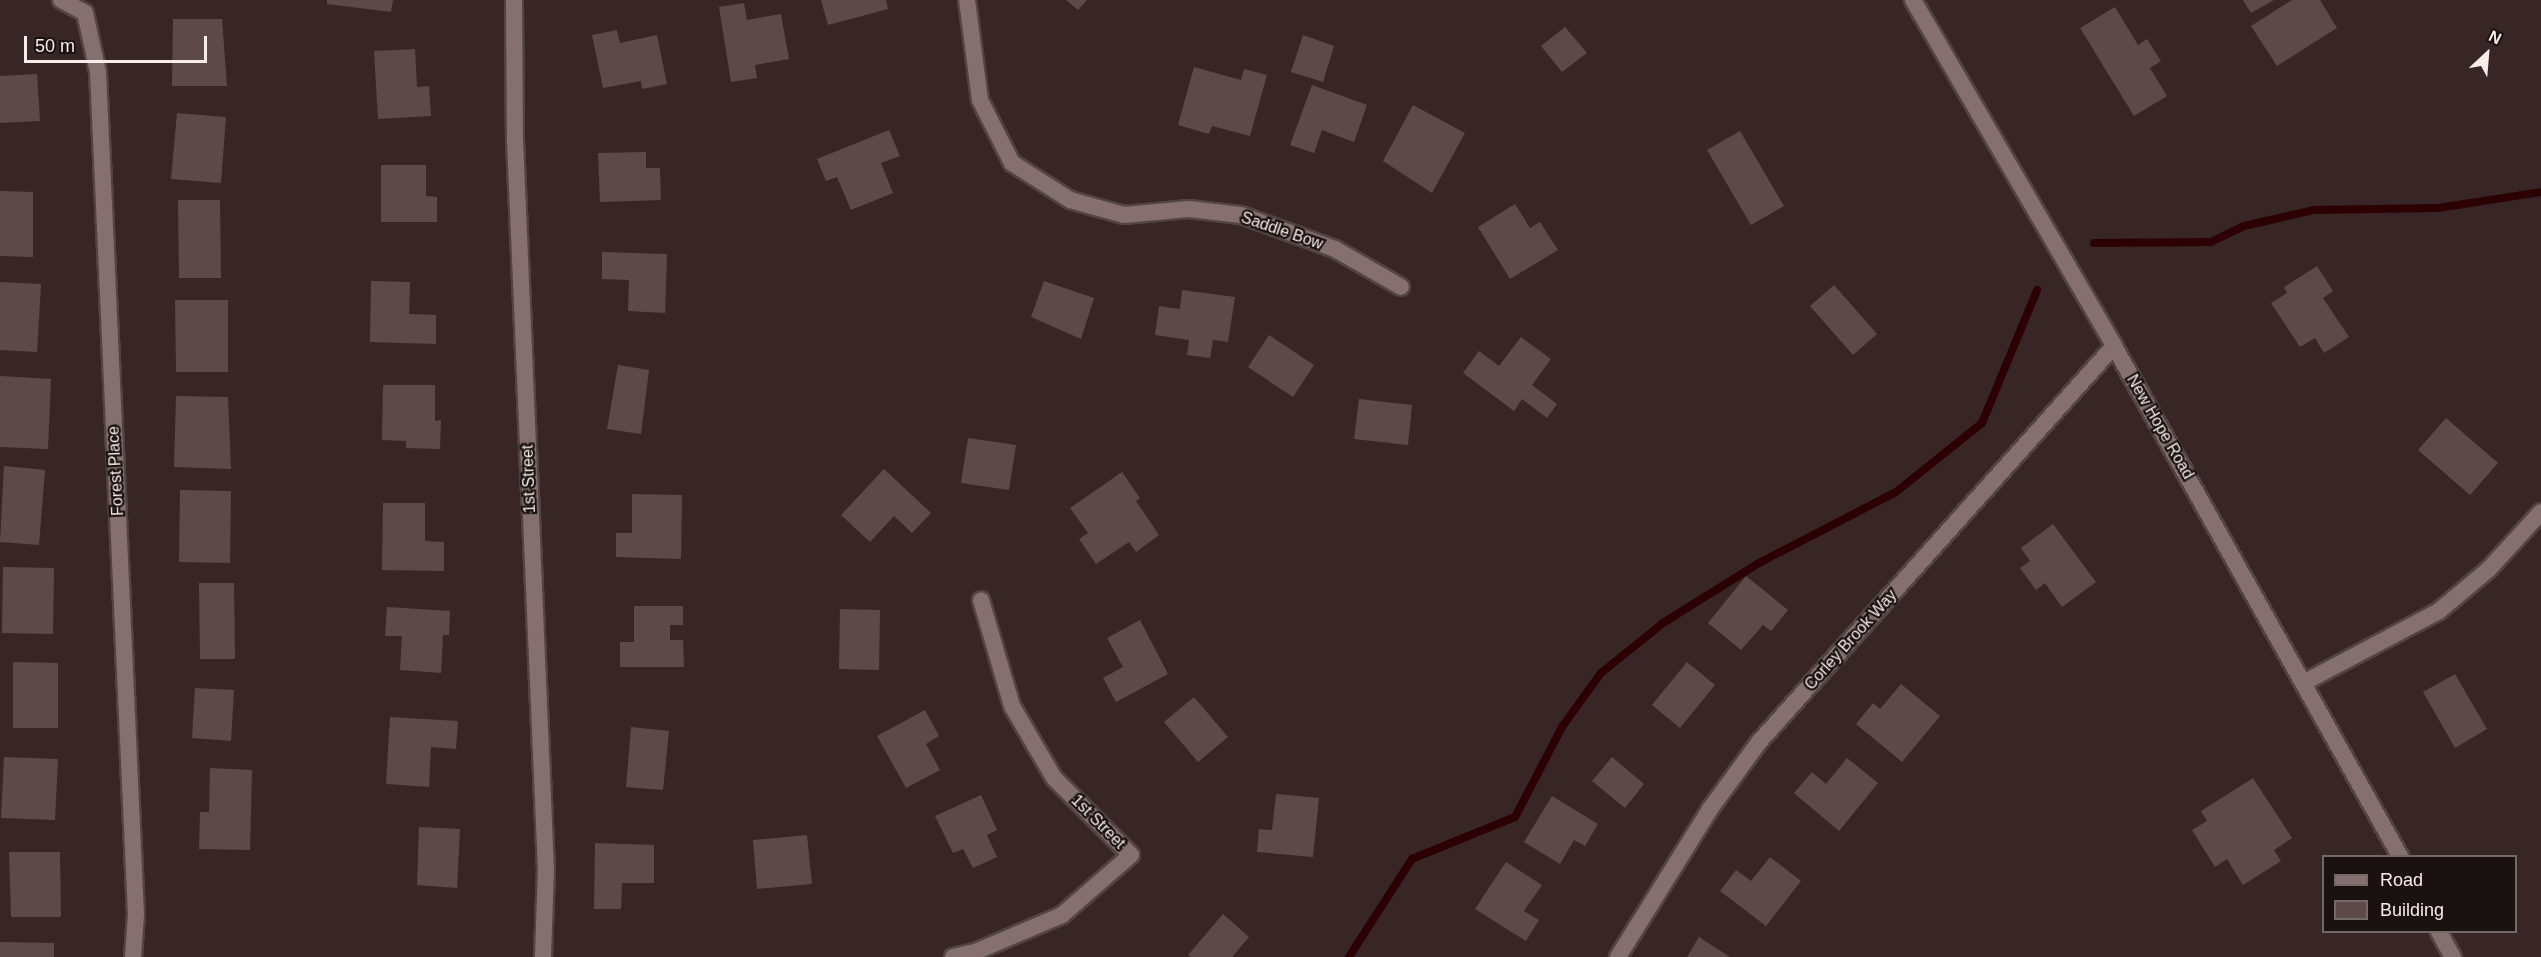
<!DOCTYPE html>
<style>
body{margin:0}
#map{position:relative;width:2541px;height:957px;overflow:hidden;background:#382626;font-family:Helvetica,sans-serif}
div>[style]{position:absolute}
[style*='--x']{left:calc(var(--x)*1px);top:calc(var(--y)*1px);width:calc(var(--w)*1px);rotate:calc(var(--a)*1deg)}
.stream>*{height:8px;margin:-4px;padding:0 4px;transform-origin:4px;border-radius:4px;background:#2c0003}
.building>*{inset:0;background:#5d4a48}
.roads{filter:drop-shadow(2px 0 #534444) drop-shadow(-2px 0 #534444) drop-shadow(0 2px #534444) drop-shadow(0 -2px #534444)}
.minor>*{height:16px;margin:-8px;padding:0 8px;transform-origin:8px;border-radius:8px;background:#85706f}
.tertiary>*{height:16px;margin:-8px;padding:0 8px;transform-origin:8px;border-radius:8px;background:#85706f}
span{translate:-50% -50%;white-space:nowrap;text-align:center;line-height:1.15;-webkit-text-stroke:4.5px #1a1211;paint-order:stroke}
.street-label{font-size:16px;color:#f8eceb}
.legend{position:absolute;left:2322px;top:855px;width:195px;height:78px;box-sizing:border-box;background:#1a1211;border:2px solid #736968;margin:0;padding:8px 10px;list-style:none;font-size:18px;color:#f8eceb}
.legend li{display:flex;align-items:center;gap:12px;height:30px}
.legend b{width:30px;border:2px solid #736968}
.north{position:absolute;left:2457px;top:24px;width:60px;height:60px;-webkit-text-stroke:4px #1a1211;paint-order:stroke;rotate:26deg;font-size:16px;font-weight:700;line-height:24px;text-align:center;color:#f8eceb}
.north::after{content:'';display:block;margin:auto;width:21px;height:27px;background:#f8eceb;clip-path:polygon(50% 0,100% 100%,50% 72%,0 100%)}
.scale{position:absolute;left:24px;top:36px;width:183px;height:27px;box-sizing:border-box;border:3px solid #f8eceb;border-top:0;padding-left:8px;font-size:18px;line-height:21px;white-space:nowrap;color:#f8eceb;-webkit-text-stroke:4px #1a1211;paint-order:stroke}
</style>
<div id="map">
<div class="stream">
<i style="--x:2094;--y:243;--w:117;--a:-0.5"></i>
<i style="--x:2211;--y:242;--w:37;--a:-26"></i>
<i style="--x:2244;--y:226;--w:72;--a:-12.9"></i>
<i style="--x:2314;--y:210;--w:124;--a:-0.9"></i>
<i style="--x:2438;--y:208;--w:104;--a:-8.8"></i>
<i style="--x:1349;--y:957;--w:117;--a:-57.3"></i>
<i style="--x:1412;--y:859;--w:111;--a:-22.2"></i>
<i style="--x:1515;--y:817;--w:102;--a:-62.4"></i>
<i style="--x:1562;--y:727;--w:67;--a:-54.2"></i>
<i style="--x:1601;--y:673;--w:80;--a:-38.9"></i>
<i style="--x:1663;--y:623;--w:113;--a:-32"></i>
<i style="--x:1759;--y:563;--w:154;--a:-27.4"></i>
<i style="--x:1896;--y:492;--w:110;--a:-38.7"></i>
<i style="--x:1982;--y:423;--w:144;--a:-67.5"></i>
</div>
<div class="building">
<i style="clip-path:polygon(327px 0,393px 0,391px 12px,327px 4px)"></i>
<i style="clip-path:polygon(821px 0,886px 0,888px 9px,828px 25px)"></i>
<i style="clip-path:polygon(1066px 0,1087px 0,1078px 10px)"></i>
<i style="clip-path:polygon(2243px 0,2274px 0,2251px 13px)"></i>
<i style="clip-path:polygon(2292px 0,2320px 0,2337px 28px,2277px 66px,2251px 26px)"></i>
<i style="clip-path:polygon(744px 3px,747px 20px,781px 14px,789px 59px,755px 65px,757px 78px,731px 82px,719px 7px)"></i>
<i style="clip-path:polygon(2115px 7px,2138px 45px,2147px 39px,2161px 61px,2150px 68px,2167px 96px,2134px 116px,2080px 28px)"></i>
<i style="clip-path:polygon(173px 19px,222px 19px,227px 86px,172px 86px)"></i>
<i style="clip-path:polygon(1565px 27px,1587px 53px,1562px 72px,1541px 46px)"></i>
<i style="clip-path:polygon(617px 30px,620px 43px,657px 35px,667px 84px,642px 89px,641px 81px,603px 88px,592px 35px)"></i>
<i style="clip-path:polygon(1303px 35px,1334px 46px,1323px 82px,1291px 72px)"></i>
<i style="clip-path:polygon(415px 49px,417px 87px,429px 86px,431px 116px,378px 119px,374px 51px)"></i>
<i style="clip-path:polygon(1194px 67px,1241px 80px,1244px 69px,1267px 75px,1250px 136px,1212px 126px,1209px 134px,1178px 125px)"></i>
<i style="clip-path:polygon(37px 74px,40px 121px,0 123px,0 76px)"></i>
<i style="clip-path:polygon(1312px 85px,1367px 105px,1354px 142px,1322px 130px,1314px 153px,1290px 145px)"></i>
<i style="clip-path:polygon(1413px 105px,1465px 133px,1432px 193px,1383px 161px)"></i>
<i style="clip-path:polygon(177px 113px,226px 117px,221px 183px,171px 179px)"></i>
<i style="clip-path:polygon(889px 130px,900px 156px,881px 163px,893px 193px,851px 210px,837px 177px,826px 181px,817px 159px)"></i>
<i style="clip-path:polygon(1740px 131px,1784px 206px,1751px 225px,1707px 150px)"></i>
<i style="clip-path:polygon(646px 152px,646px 168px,660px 168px,661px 200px,600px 202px,598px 153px)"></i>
<i style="clip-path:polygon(381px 165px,426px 165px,426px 196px,437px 197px,437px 222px,381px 222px)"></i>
<i style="clip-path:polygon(0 191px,33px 192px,33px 257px,0 256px)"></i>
<i style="clip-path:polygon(178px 200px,220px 200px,221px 278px,179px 278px)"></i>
<i style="clip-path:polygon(1515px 204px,1530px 228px,1540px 222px,1558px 250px,1510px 279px,1478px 227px)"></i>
<i style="clip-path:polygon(602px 252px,667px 254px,665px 313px,628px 311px,629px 280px,602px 279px)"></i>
<i style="clip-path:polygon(2317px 266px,2333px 291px,2323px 298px,2349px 337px,2324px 353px,2315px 338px,2300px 347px,2271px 303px,2287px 293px,2284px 287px)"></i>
<i style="clip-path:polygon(371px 281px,410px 282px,409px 314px,436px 315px,436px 344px,370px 342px)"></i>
<i style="clip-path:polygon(1044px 281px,1094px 298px,1081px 339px,1031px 317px)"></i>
<i style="clip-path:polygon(0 282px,41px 284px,37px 352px,0 350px)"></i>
<i style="clip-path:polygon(1834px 285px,1877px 334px,1853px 355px,1810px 306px)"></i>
<i style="clip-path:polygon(1182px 290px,1235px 297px,1228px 342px,1213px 340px,1210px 358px,1187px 355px,1189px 340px,1155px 335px,1159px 306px,1180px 309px)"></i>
<i style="clip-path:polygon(175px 300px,228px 300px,228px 372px,176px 372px)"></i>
<i style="clip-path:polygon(1269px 335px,1314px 365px,1293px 397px,1248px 367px)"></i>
<i style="clip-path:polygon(1521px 337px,1551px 359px,1532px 385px,1557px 404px,1547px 418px,1522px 399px,1514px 411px,1463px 373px,1479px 351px,1499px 366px)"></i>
<i style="clip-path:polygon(618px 365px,649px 370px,641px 434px,607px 429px)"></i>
<i style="clip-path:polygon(0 376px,51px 379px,48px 449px,0 447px)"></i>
<i style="clip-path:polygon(383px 385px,435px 385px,435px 421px,441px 420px,440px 449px,406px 448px,406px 441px,382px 440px)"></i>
<i style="clip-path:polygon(176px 396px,228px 397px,231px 469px,174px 467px)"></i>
<i style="clip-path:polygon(1359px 399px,1412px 405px,1408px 445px,1354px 439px)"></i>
<i style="clip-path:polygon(2446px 418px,2498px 463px,2470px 495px,2418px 450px)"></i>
<i style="clip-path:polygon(968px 438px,1016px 445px,1009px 490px,961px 483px)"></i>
<i style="clip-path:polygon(4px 466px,45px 470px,39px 545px,0 542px)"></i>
<i style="clip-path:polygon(884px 469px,931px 513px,912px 533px,894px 516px,870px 542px,841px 515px)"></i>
<i style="clip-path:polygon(1122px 472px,1140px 498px,1136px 501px,1159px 535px,1136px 552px,1129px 542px,1096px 564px,1079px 539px,1088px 533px,1070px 508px)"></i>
<i style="clip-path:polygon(180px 490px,231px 491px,230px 563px,179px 562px)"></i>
<i style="clip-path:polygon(632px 494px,682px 495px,681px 559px,616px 557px,616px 533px,632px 533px)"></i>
<i style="clip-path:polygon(383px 503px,425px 503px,425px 541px,444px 542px,444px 571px,382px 570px)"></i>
<i style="clip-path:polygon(2053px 524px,2096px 582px,2062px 607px,2045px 583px,2036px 590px,2020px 568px,2030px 561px,2021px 548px)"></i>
<i style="clip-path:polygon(3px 567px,54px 568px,53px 634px,2px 633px)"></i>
<i style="clip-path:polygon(1746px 576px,1788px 610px,1771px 631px,1763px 625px,1741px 650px,1708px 623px)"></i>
<i style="clip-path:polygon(199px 583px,234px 583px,235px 659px,200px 659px)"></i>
<i style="clip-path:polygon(634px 606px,683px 606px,683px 625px,670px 625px,670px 640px,683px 640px,684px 667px,620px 667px,620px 642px,634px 642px)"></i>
<i style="clip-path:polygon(387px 607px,450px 611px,449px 635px,443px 635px,441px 673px,400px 670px,402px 636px,385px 636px)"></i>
<i style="clip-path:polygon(840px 609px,880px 610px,879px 670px,839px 669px)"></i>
<i style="clip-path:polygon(1140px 620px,1168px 674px,1116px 702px,1103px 678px,1123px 667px,1107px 638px)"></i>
<i style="clip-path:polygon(13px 662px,58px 663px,58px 728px,13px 728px)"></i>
<i style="clip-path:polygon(1687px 662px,1715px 685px,1680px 728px,1652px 705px)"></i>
<i style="clip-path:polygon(2455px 674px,2487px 729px,2455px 748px,2423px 692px)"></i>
<i style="clip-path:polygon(1901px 684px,1940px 716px,1902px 762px,1856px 724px,1873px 703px,1880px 709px)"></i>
<i style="clip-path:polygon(195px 688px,234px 690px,231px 741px,192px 738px)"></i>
<i style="clip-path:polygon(1194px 697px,1228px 737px,1198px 762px,1164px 722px)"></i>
<i style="clip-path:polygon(925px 710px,939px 736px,926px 744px,940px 770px,906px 788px,877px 736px)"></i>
<i style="clip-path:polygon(390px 717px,458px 721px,456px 749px,431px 747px,429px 787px,386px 784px)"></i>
<i style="clip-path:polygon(631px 727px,669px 731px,663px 790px,626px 787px)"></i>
<i style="clip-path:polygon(4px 757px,58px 759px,55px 820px,1px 818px)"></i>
<i style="clip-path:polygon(1612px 757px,1644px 784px,1625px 808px,1592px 781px)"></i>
<i style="clip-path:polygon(1847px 758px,1878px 783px,1839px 831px,1794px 793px,1812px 772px,1826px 784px)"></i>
<i style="clip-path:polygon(210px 768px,252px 770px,250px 850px,199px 849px,200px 812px,209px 812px)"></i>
<i style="clip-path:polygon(2253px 778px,2292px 838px,2274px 850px,2281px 861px,2243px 885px,2227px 859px,2215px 867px,2192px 830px,2207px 821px,2201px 811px)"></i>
<i style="clip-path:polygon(1276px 794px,1319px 798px,1313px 857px,1257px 852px,1259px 829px,1272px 830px)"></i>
<i style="clip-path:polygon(981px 795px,997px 830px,987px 835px,997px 857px,973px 868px,963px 849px,953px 853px,935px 816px)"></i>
<i style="clip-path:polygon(1552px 796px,1598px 824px,1585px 846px,1574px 840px,1560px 864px,1524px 842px)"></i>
<i style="clip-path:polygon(419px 827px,460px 829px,457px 888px,417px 885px)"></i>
<i style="clip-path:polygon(807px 835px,812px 884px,757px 889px,753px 840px)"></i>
<i style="clip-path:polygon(595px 843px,654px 845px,654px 883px,622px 883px,621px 909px,594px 909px)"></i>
<i style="clip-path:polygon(9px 852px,60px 852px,61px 917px,11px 917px)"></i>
<i style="clip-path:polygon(1770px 857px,1801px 881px,1766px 926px,1720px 891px,1736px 870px,1751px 881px)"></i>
<i style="clip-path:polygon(1506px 862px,1542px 885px,1524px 911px,1539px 920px,1526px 941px,1475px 909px)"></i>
<i style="clip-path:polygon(1223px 914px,1249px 937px,1232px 957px,1191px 957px,1188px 955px)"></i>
<i style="clip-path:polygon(1699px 937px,1730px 957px,1687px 957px)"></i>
<i style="clip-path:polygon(0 942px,54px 943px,54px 957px,0 957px)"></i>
</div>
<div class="roads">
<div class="minor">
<i style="--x:61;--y:0;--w:27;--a:28"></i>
<i style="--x:85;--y:13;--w:60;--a:77.6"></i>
<i style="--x:98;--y:72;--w:843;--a:87.42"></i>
<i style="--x:136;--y:914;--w:43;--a:94"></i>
<i style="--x:514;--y:0;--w:140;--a:89.6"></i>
<i style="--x:515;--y:140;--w:730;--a:87.57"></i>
<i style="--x:546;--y:869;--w:88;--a:92"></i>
<i style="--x:967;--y:0;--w:101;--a:82.6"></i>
<i style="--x:980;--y:100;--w:71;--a:63.1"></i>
<i style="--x:1012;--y:163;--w:69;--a:32.5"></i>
<i style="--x:1070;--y:200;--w:56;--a:15.5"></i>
<i style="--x:1124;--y:215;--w:65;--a:-5.3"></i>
<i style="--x:1189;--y:209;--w:52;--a:6.6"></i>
<i style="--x:1241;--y:215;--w:100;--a:19.9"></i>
<i style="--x:1335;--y:249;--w:76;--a:29.9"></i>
<i style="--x:2305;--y:682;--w:152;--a:-27.9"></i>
<i style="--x:2439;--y:611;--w:65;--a:-40"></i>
<i style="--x:2489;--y:569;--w:77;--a:-47.6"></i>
<i style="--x:953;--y:957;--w:23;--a:-13"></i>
<i style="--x:975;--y:952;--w:95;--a:-23"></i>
<i style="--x:1062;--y:915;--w:91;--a:-41"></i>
<i style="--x:1131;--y:855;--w:109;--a:-135"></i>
<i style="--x:1054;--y:778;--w:83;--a:-120.3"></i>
<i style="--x:1012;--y:706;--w:110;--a:-106.3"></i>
<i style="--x:1618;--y:957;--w:174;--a:-58.1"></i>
<i style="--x:1710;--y:809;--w:84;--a:-53.7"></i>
<i style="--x:1760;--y:741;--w:530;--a:-48.13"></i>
</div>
<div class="tertiary">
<i style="--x:1913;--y:0;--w:400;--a:59.8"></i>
<i style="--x:2114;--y:346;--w:585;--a:60.72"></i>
<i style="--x:2439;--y:932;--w:29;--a:61"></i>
</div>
</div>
<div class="street-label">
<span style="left:1282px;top:231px;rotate:19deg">Saddle Bow</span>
<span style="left:2160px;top:427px;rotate:60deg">New Hope Road</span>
<span style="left:116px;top:471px;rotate:-93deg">Forest Place</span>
<span style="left:529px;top:479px;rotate:-92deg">1st Street</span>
<span style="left:1851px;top:640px;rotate:-48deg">Corley Brook Way</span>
<span style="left:1098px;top:822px;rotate:45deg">1st Street</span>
</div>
<ul class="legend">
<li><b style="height:8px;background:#85706f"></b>Road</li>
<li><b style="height:16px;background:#5d4a48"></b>Building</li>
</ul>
<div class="north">N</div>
<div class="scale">50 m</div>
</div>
